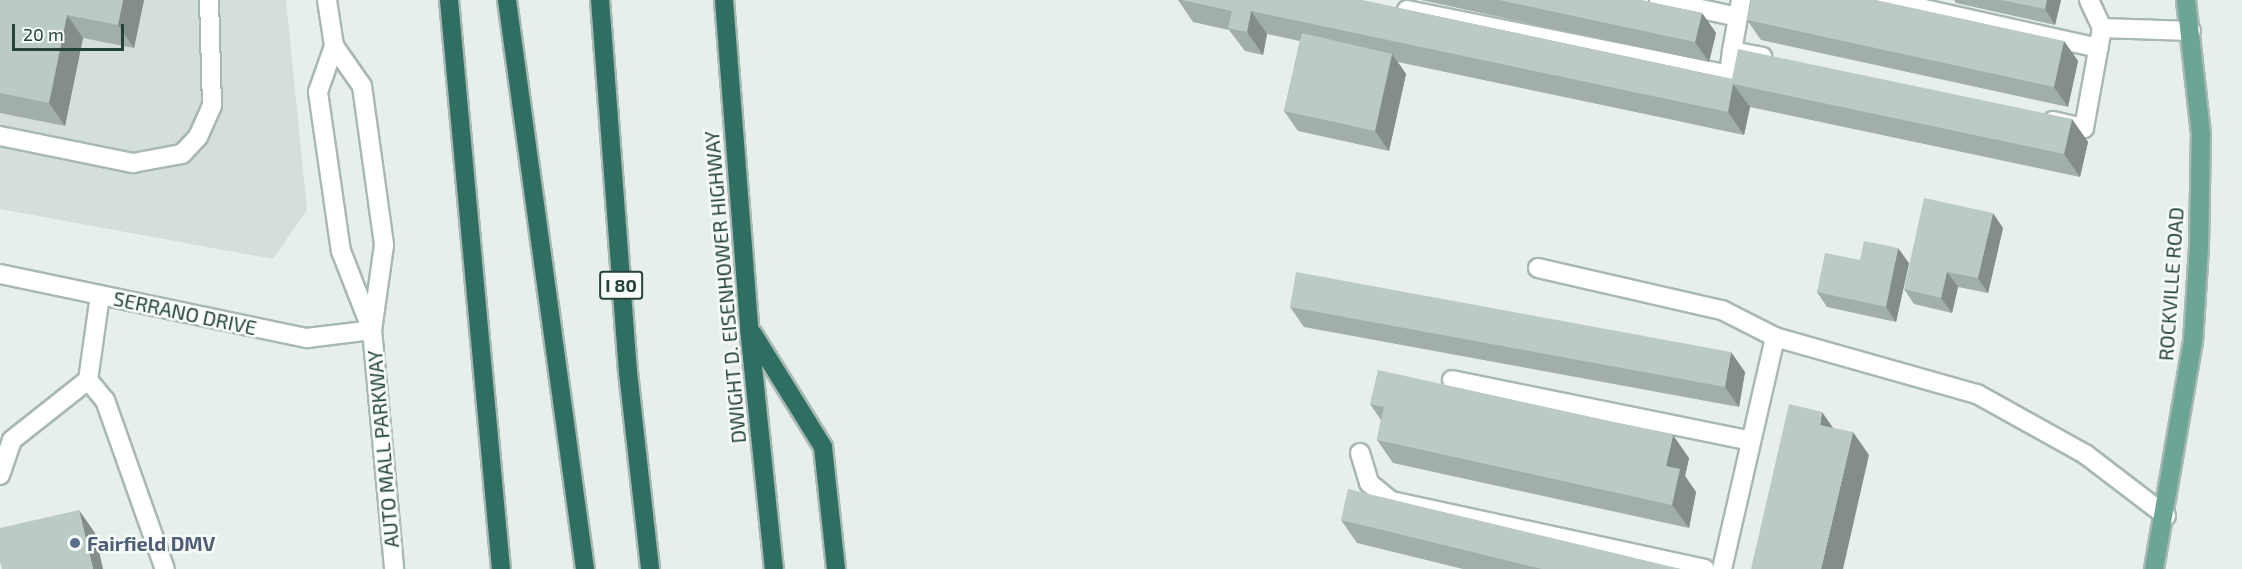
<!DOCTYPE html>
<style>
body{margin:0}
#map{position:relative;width:2242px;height:569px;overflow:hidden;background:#e6efeb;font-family:"Exo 2",sans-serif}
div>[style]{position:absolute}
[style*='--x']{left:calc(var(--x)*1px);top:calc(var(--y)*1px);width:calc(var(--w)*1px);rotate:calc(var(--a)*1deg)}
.built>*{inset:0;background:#d4dfda}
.roads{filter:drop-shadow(2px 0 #a8b8b2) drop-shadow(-2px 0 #a8b8b2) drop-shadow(0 2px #a8b8b2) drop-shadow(0 -2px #a8b8b2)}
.minor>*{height:18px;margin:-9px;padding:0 9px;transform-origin:9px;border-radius:9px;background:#fff}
.major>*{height:18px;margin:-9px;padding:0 9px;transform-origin:9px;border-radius:9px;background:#6aa596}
.highway>*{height:18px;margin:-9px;padding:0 9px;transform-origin:9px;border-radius:9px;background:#2f6f62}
.wall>*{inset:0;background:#a1aea9}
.shaded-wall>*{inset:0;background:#838d89}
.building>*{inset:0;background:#bbcac4}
.dots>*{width:16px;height:16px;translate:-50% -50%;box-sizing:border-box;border:3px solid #f7fbf9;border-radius:50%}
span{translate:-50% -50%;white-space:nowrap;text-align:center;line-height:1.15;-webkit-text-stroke:5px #f7fbf9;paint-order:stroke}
.shield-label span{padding:2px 4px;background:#f7fbf9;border:2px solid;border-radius:4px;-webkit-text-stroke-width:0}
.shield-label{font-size:18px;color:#24423a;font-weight:700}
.street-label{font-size:20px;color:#24423a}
.service-label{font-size:20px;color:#4e5e75;font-weight:700}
.left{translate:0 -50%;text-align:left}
.scale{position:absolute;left:12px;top:24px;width:112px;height:27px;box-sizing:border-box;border:3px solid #24423a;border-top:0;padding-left:8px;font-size:18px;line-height:21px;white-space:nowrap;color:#24423a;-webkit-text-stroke:4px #f7fbf9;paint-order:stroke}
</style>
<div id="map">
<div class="built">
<i style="clip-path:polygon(0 0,286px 0,307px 210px,273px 259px,0 209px)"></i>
</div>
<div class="roads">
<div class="minor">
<i style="--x:327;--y:0;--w:47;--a:81.3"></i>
<i style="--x:334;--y:46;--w:49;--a:109.2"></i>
<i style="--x:318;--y:92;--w:161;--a:81.8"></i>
<i style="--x:341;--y:251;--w:83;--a:68.7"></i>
<i style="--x:1659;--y:0;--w:81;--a:12.1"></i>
<i style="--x:1741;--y:0;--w:52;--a:100"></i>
<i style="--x:1732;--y:51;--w:31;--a:11"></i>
<i style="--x:1884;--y:0;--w:220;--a:12.6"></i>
<i style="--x:1407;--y:10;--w:328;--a:11.4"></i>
<i style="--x:1729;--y:75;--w:24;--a:-83"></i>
<i style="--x:2102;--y:28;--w:89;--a:1.9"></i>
<i style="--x:334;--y:46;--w:49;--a:55"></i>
<i style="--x:362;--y:86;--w:161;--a:82.1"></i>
<i style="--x:384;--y:245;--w:86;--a:98"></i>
<i style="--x:372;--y:330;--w:240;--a:84.7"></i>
<i style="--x:2053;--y:121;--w:32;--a:13"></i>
<i style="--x:2084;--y:128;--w:102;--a:-79.8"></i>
<i style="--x:2102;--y:28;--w:31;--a:-115"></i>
<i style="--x:0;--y:136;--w:136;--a:11.5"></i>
<i style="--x:133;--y:163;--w:50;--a:-10.4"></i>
<i style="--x:182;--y:154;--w:23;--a:-47"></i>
<i style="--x:198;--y:137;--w:34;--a:-66"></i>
<i style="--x:212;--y:106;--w:106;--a:-91.6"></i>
<i style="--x:1538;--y:268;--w:189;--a:12.9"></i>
<i style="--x:1722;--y:310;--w:59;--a:27"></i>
<i style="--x:0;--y:274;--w:314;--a:11.8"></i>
<i style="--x:307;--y:338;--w:65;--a:-7"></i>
<i style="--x:100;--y:295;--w:86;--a:98"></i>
<i style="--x:88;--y:380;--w:26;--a:50"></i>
<i style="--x:105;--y:400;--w:179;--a:70.5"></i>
<i style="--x:1452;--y:380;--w:305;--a:11.5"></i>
<i style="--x:1360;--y:453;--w:31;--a:73"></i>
<i style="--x:1369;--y:483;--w:28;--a:39"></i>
<i style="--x:1391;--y:501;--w:321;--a:12.2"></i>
<i style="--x:0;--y:475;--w:37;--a:-71"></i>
<i style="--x:12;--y:440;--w:97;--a:-38.3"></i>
<i style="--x:1722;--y:569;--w:238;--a:-77.1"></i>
<i style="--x:1775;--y:337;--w:210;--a:15.8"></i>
<i style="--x:1977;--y:394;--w:124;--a:29.1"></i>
<i style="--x:2085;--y:454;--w:102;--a:37.4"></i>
</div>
<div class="major">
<i style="--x:2154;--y:569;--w:230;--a:-80.3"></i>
<i style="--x:2193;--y:342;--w:96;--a:-86.4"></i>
<i style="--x:2199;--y:246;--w:112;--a:-89"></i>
<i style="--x:2201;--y:134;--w:135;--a:-96.4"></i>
</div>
<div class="highway">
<i style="--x:449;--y:0;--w:571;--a:84.78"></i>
<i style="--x:507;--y:0;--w:574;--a:82.19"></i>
<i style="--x:600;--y:0;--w:373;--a:85.7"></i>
<i style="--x:628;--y:372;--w:198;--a:83.6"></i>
<i style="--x:724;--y:0;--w:329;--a:85.6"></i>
<i style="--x:749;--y:328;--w:242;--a:84.1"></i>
<i style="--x:753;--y:334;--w:133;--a:58.2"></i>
<i style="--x:823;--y:447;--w:123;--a:83.9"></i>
</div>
</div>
<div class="wall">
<i style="clip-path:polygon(0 0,144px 0,134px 48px,83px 38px,65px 126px,0 113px)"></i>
<i style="clip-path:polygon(1178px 0,1361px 0,1732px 79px,2072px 119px,2088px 142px,2080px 177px,1750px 107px,1744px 135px,1398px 62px,1406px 74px,1389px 151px,1298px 131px,1284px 111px,1300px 41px,1267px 34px,1263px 55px,1245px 51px,1229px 30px,1193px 22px)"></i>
<i style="clip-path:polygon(1421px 0,1640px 0,1702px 13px,1716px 33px,1709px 62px)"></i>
<i style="clip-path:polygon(1954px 0,2061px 0,2055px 25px,1956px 3px)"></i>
<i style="clip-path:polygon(1747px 20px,2064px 41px,2078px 61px,2068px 107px,1761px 40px)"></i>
<i style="clip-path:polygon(2003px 228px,1988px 293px,1958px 287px,1952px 313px,1914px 304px,1904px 289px)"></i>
<i style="clip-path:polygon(1860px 260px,1909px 263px,1896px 322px,1827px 307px,1817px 292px)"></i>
<i style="clip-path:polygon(1290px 307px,1745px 372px,1739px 407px,1304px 327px)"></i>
<i style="clip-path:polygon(1370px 404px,1689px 458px,1685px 476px,1696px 492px,1689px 528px,1393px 463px,1377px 440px,1381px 420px)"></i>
<i style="clip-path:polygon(1341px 520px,1681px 569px,1463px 569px,1357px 543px)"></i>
</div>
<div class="shaded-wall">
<i style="clip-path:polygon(123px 0,144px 0,134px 48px,118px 25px)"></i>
<i style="clip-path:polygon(2047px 0,2061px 0,2055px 25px,2045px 9px)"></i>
<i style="clip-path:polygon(1251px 11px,1267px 34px,1263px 55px,1247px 32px)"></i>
<i style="clip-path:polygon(1702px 13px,1716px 33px,1709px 62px,1695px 42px)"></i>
<i style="clip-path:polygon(67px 15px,83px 38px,65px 126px,49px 103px)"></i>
<i style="clip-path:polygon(2064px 41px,2078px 61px,2068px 107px,2054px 87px)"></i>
<i style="clip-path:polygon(1392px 54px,1406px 74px,1389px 151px,1375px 131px)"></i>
<i style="clip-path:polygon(1733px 84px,1750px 107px,1744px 135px,1728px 112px)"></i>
<i style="clip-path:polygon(2072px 119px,2088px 142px,2080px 177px,2064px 154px)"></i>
<i style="clip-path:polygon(1993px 213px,2003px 228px,1988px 293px,1978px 278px)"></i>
<i style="clip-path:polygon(1898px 248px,1909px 263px,1896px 322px,1886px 307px)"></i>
<i style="clip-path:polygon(1947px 272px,1958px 287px,1952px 313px,1941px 298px)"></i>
<i style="clip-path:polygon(1731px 352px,1745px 372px,1739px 407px,1725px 387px)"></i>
<i style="clip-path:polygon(1822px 412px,1838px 435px,1820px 425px)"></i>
<i style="clip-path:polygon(1853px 432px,1869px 455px,1843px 569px,1821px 569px)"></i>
<i style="clip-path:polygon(1673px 435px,1689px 458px,1685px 476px,1696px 492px,1689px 528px,1672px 505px,1666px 466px)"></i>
<i style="clip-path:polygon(79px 510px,95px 533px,103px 569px,93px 569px)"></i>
</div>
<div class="building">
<i style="clip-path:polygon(0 0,123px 0,118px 25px,67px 15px,49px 103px,0 93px)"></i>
<i style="clip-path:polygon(1182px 0,1361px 0,1732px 79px,1738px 49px,2072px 119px,2064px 154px,1733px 84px,1728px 112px,1251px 11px,1247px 32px,1228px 28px,1232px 11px)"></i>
<i style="clip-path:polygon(1499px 0,1640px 0,1702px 13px,1695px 42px)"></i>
<i style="clip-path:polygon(1751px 0,1876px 0,2064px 41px,2054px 87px,1747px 20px)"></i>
<i style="clip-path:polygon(2001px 0,2047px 0,2045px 9px)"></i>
<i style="clip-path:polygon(1302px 33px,1392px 54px,1375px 131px,1284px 111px)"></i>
<i style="clip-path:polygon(1924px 198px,1993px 213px,1978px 278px,1947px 272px,1941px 298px,1904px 289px)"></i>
<i style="clip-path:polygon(1864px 241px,1898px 248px,1886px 307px,1817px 292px,1825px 253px,1860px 260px)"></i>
<i style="clip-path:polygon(1296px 272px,1731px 352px,1725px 387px,1290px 307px)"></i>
<i style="clip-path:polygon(1378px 370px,1673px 435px,1666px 466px,1680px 469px,1672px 505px,1377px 440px,1384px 407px,1370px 404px)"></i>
<i style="clip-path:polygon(1789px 404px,1822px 412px,1820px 425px,1853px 432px,1821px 569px,1751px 569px)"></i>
<i style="clip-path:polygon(1348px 489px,1681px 569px,1542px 569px,1341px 520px)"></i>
<i style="clip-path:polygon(79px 510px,93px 569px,2px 569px,0 562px,0 528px)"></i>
</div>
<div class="dots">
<i style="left:75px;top:543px;background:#5c6f8a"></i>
</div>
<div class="shield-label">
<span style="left:621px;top:285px">I 80</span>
</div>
<div class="street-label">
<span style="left:2171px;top:284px;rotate:-86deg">ROCKVILLE ROAD</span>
<span style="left:725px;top:287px;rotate:-95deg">DWIGHT D. EISENHOWER HIGHWAY</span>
<span style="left:185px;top:313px;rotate:12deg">SERRANO DRIVE</span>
<span style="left:383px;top:449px;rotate:-95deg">AUTO MALL PARKWAY</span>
</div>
<div class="service-label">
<span class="left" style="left:87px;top:543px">Fairfield DMV</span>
</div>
<div class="scale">20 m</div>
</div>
